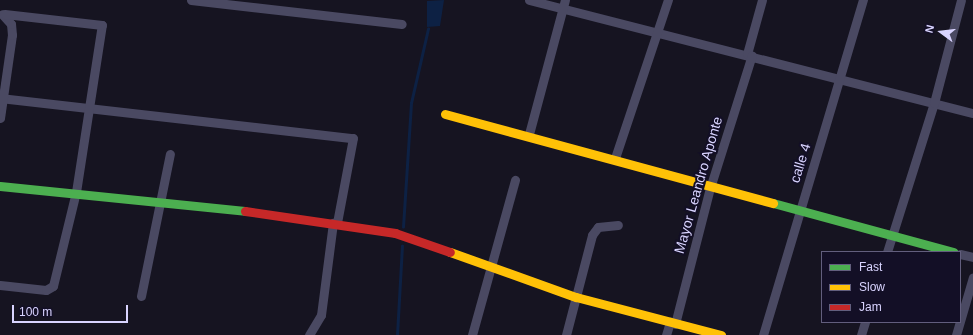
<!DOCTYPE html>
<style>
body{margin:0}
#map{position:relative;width:973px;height:335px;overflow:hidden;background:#161421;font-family:Helvetica,sans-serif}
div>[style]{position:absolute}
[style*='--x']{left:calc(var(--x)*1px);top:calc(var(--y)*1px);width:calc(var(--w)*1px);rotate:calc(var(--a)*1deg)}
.water>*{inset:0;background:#0d2144}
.stream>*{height:2.5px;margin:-1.25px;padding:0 1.25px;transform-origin:1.25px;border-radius:1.25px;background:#0d2144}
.street>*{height:9px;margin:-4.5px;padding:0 4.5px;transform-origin:4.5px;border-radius:4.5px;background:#4a4962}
.fast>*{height:9px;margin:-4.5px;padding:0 4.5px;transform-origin:4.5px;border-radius:4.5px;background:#4caf50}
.slow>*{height:9px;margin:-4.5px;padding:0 4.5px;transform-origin:4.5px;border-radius:4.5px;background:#ffc107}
.jam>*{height:9px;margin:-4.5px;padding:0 4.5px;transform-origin:4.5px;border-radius:4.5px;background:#c62828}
span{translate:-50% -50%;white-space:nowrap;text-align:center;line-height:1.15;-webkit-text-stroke:4px #130f26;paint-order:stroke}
.street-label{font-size:14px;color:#d9d4ff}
.legend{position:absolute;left:821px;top:251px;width:140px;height:72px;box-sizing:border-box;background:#130f26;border:1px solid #625e7d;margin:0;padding:5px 7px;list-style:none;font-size:12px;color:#d9d4ff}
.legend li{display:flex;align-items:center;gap:8px;height:20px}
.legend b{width:20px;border:1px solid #625e7d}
.north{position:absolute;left:921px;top:12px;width:40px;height:40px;-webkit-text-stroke:3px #130f26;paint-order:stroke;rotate:285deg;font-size:11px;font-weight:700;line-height:16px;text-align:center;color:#d9d4ff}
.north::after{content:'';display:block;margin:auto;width:14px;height:18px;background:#d9d4ff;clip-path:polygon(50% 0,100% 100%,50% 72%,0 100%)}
.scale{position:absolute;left:12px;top:305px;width:116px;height:18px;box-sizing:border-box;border:2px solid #d9d4ff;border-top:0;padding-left:5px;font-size:12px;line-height:14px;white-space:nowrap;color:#d9d4ff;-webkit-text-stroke:3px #130f26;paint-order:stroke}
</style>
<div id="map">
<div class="water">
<i style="clip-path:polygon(444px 0,440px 26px,427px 27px,427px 1px)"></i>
</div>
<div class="stream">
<i style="--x:403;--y:227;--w:124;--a:-86.3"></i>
<i style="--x:411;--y:103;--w:76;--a:-77.1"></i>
<i style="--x:397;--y:335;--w:89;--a:-86.8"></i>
</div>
<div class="street">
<i style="--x:191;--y:0;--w:212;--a:6.5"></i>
<i style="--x:529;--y:0;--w:458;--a:14.3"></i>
<i style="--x:747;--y:54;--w:56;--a:-74.5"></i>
<i style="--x:0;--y:98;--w:355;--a:6.5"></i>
<i style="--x:353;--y:138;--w:86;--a:100.7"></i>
<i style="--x:0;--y:118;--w:84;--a:-81.8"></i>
<i style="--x:12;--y:35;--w:11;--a:-95"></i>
<i style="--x:11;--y:24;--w:13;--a:-132"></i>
<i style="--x:529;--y:134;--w:139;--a:-75"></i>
<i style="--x:615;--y:158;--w:167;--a:-71.5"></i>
<i style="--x:887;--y:252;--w:156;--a:-72.5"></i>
<i style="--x:934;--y:103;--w:106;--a:-75.3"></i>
<i style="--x:960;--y:254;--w:13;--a:13"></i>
<i style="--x:0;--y:285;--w:46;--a:6.2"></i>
<i style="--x:46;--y:290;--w:8;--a:-30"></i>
<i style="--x:53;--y:286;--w:97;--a:-76.3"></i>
<i style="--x:76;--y:192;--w:169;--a:-81.2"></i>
<i style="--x:102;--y:25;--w:98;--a:-173.5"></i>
<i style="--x:141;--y:296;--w:145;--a:-78.5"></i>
<i style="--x:675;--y:324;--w:140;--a:-75.6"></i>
<i style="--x:710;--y:188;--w:139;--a:-72.5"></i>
<i style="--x:309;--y:335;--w:23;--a:-59"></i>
<i style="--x:321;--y:315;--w:93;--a:-82.6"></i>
<i style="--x:472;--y:335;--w:161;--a:-74.5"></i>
<i style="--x:566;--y:335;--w:103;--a:-75.4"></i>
<i style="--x:592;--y:235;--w:10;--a:-53"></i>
<i style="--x:598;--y:227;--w:20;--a:-6"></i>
<i style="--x:666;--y:335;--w:14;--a:-73"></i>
<i style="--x:763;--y:335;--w:350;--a:-73.4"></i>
<i style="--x:861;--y:335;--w:14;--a:-73"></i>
<i style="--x:956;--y:335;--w:60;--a:-73.7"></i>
</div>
<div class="fast">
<i style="--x:0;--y:186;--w:246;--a:5.8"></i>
<i style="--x:773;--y:203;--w:187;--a:15.2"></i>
</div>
<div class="slow">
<i style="--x:445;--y:114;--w:340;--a:15.2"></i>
<i style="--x:450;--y:252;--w:134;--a:19.7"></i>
<i style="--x:576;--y:297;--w:150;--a:14.7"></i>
</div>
<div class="jam">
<i style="--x:245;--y:211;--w:152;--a:8.3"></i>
<i style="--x:395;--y:233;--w:58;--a:19.1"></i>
</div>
<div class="street-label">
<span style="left:800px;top:163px;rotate:-73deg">calle 4</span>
<span style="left:698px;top:185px;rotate:-74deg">Mayor Leandro Aponte</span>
</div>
<ul class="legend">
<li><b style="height:5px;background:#4caf50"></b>Fast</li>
<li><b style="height:5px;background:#ffc107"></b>Slow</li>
<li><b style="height:5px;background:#c62828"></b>Jam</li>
</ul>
<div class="north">N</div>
<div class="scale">100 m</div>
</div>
